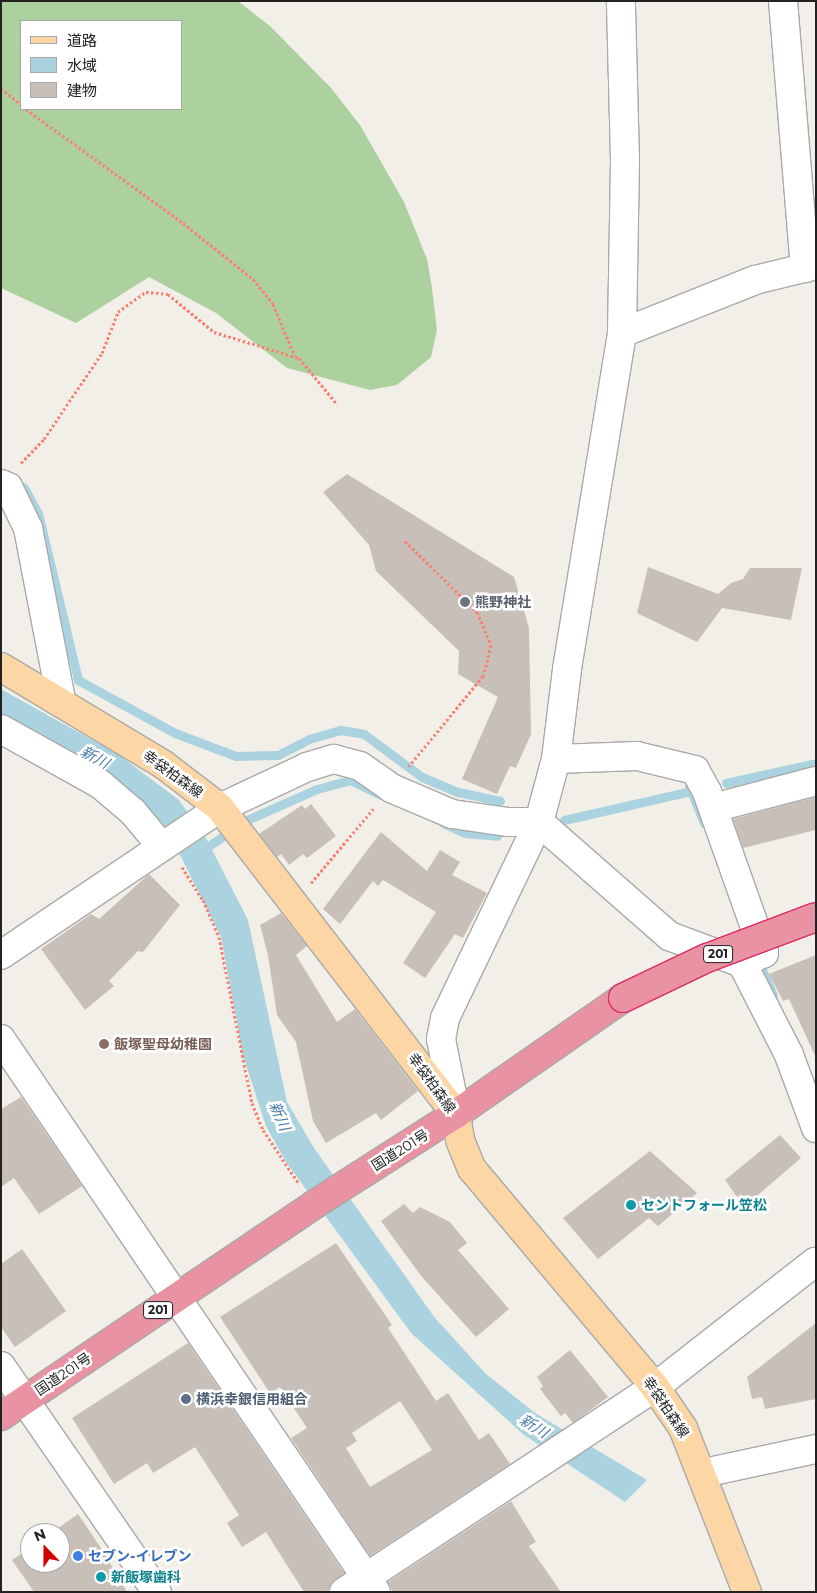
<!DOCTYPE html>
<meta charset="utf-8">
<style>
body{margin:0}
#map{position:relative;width:817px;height:1593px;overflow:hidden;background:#f2efe9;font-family:Montserrat,"Noto Sans JP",sans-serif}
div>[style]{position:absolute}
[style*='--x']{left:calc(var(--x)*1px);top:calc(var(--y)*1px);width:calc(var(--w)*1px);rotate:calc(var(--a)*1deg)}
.forest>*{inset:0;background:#add19e}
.water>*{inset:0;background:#aad3df}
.stream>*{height:9px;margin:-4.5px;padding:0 4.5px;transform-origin:4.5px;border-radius:4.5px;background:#aad3df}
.building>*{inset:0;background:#c7bfb8}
.path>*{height:3px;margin-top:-1.5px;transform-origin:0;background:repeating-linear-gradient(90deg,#fa8072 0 2.5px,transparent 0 5px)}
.roads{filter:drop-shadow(1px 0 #a9a9a9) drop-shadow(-1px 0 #a9a9a9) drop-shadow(0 1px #a9a9a9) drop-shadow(0 -1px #a9a9a9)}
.minor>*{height:28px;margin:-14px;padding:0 14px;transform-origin:14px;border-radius:14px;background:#fff}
.major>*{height:28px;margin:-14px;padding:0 14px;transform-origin:14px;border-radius:14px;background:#fcd6a4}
.highway>*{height:28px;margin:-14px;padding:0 14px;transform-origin:14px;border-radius:14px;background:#e892a2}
.bridges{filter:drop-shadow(1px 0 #dc2a67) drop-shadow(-1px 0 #dc2a67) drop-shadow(0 1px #dc2a67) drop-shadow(0 -1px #dc2a67)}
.highway-bridge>*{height:28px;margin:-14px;padding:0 14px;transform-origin:14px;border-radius:14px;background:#e892a2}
.dots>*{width:14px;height:14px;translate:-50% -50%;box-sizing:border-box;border:2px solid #fff;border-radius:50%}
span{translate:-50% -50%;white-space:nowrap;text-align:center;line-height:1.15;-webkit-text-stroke:5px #fff;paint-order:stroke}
.shield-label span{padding:1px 4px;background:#fff;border:1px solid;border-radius:4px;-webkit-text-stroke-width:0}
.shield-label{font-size:12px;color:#222;font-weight:700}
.worship-label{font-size:14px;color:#5b616d;font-weight:700}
.left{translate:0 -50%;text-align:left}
.street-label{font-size:14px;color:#222}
.education-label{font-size:14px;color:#785e54;font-weight:700}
.culture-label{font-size:14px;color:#0d838f;font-weight:700}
.service-label{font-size:14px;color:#4e5e75;font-weight:700}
.shop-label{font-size:14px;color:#366cbe;font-weight:700}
.water-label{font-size:15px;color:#4a7aab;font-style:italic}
.frame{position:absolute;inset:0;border:2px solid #222;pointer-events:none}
.legend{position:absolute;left:20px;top:20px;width:162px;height:90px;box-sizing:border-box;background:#fff;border:1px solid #a7a7a7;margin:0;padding:6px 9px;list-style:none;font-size:15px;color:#222}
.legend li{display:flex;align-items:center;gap:10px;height:25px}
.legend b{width:25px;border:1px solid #a7a7a7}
.north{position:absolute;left:20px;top:1523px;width:50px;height:50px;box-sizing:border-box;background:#fff;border:1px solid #a7a7a7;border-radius:50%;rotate:338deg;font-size:14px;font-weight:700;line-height:20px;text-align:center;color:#222}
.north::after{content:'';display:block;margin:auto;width:18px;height:22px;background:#d40000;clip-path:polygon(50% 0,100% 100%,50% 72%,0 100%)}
</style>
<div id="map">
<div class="forest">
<i style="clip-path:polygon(evenodd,1px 1px,238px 1px,271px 27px,331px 88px,360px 125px,404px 202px,427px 259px,432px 288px,437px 330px,431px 357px,397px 385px,370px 390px,287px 368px,216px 313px,149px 277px,76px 323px,1px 288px,1px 1px,21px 21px,181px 21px,181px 109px,21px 109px,21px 21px)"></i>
</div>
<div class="water">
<i style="clip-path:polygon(1px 689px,119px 755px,179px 800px,206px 838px,248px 920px,287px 1102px,314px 1148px,435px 1318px,486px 1374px,535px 1413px,647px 1480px,625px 1502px,524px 1435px,411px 1333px,286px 1162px,266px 1126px,243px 1056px,221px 937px,181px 857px,160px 827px,1px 722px)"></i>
</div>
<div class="stream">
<i style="--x:15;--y:482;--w:11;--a:34"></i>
<i style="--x:24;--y:488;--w:29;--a:61"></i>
<i style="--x:38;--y:513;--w:172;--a:76.5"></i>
<i style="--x:78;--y:680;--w:111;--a:28.7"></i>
<i style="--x:175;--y:733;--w:65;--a:20.7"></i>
<i style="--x:236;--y:756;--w:42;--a:-1.4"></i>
<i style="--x:278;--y:755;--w:35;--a:-27"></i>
<i style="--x:309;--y:739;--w:32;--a:-16"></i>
<i style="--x:340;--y:730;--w:24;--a:9"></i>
<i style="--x:364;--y:734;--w:72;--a:36.6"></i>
<i style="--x:422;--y:777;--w:39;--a:23"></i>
<i style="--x:458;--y:792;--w:43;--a:12.1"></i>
<i style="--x:726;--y:783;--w:92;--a:-12.5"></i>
<i style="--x:689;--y:786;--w:40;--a:68"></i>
<i style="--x:564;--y:820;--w:131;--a:-12.8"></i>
<i style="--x:443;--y:823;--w:23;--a:25"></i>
<i style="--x:464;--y:833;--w:33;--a:5"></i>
<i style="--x:201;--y:851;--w:58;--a:-33.7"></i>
<i style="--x:249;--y:819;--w:74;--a:-23.8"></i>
<i style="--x:317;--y:789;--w:34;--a:-15"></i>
<i style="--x:350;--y:780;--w:34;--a:26"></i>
<i style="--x:757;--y:958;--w:40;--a:66.6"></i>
</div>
<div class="building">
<i style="clip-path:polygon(347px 474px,514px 577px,529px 628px,531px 734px,516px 768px,510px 766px,497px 794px,462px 779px,498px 697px,458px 674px,459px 651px,376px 571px,369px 545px,323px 492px)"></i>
<i style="clip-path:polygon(648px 567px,718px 594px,731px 583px,743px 579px,750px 568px,802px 568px,791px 620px,722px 608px,697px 642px,637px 613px)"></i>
<i style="clip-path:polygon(816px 797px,816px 830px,743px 848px,733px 819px)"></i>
<i style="clip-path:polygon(311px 804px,336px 836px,307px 858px,303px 854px,289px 865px,281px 854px,277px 857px,259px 834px,302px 805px,305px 809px)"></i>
<i style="clip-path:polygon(381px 832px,427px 871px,440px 850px,460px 862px,452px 875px,487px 893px,463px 938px,455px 934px,425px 978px,403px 963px,436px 912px,383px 880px,378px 886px,373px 881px,340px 924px,323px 909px)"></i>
<i style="clip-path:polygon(149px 874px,180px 905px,143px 952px,138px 951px,109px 981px,114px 986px,85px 1010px,41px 949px,91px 914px,99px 919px)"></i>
<i style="clip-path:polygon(281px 913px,307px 946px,296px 955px,337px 1022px,355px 1009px,418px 1091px,381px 1120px,376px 1113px,326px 1143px,313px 1121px,296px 1042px,277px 1015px,268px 955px,260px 925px)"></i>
<i style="clip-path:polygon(816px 955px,816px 1058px,789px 999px,783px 1001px,769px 974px)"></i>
<i style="clip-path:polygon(21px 1097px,82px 1186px,39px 1214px,14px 1178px,1px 1187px,1px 1109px)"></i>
<i style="clip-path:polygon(780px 1135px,801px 1158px,744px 1207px,725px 1180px)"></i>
<i style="clip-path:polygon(650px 1151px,697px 1193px,658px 1226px,649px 1218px,598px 1259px,563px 1218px)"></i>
<i style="clip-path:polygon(404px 1204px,413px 1213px,420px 1207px,450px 1222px,467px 1243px,458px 1250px,509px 1309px,476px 1337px,422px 1277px,381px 1221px)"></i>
<i style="clip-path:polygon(evenodd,336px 1243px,392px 1325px,388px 1328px,436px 1401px,448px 1393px,479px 1440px,489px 1433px,510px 1464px,370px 1556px,291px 1438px,307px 1428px,280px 1387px,270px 1393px,220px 1317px,336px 1243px,400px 1401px,432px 1450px,370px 1487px,346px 1448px,357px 1441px,352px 1433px,400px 1401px)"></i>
<i style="clip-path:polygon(22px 1249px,66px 1311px,15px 1347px,1px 1327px,1px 1264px)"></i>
<i style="clip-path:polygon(816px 1323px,816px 1399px,765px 1409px,762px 1397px,752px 1399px,747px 1377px)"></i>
<i style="clip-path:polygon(188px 1343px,344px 1573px,326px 1592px,304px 1592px,266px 1532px,242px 1547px,227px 1523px,239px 1515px,195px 1447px,153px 1473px,147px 1463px,114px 1484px,72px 1418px)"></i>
<i style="clip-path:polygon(570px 1350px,608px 1397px,573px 1423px,565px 1413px,561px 1416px,540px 1389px,543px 1386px,537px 1377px)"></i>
<i style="clip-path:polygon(511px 1501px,536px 1542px,529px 1546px,561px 1592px,393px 1592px,388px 1582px)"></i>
<i style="clip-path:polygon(78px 1514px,103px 1551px,127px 1592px,34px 1592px,12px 1560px,30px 1548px,30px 1563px,60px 1563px,60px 1533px,51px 1533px)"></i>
</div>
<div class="path">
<i style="--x:1;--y:88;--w:26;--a:40"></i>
<i style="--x:26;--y:109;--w:194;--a:36"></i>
<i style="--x:183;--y:223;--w:90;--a:38.7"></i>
<i style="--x:253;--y:279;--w:32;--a:51"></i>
<i style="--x:273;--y:304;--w:56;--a:67.1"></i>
<i style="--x:21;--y:463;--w:33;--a:-46"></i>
<i style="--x:44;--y:439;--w:104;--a:-56"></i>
<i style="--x:102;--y:353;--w:44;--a:-68.7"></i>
<i style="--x:118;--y:312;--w:34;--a:-36"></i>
<i style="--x:146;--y:292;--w:22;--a:5"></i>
<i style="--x:168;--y:294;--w:60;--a:39.6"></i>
<i style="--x:214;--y:332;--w:89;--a:17"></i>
<i style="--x:299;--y:358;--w:60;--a:50.4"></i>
<i style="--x:405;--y:541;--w:101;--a:44.6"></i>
<i style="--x:477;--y:612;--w:36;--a:67"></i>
<i style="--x:491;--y:645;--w:32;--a:104"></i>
<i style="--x:483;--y:676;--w:117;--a:129.4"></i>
<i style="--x:182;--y:867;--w:39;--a:58"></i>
<i style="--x:203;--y:900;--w:40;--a:66.6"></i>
<i style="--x:219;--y:937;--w:169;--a:78.8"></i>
<i style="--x:252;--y:1103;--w:29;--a:68"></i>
<i style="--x:263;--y:1130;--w:63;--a:56.1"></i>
<i style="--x:311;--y:883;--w:97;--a:-50"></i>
</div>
<div class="roads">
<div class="minor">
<i style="--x:783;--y:1;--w:268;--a:85.3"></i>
<i style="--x:622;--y:333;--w:143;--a:-21.7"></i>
<i style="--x:755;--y:280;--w:63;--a:-13.8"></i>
<i style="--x:1;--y:484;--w:8;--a:23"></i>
<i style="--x:8;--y:487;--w:46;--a:64"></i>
<i style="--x:28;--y:528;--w:175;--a:79.1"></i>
<i style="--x:1;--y:729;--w:113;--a:29.1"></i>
<i style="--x:100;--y:784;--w:43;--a:40.3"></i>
<i style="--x:133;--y:812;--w:45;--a:50.4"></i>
<i style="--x:556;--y:759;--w:81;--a:-2.1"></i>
<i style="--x:637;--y:756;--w:60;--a:13.6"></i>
<i style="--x:695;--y:770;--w:25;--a:61"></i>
<i style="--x:707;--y:792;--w:171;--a:70.5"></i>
<i style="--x:764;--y:953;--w:24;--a:156"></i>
<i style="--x:713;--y:808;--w:106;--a:-14.7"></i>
<i style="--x:1;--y:955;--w:264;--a:-33.9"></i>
<i style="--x:220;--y:808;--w:96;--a:-25.2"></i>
<i style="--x:307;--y:767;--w:28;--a:-17"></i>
<i style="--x:334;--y:759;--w:27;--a:15"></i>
<i style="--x:360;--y:766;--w:38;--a:35"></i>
<i style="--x:391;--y:788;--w:66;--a:23.1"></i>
<i style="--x:452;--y:814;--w:57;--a:8.1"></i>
<i style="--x:508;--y:822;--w:31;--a:0"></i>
<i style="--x:539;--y:822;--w:173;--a:41.2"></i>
<i style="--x:669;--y:936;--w:78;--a:20.3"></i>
<i style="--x:742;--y:963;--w:103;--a:62.9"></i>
<i style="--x:789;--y:1055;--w:78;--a:69.7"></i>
<i style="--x:1;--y:1039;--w:668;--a:55.86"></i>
<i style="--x:456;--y:1114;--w:76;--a:-101.3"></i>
<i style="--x:441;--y:1039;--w:21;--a:-79"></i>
<i style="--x:445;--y:1018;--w:217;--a:-64.4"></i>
<i style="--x:539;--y:822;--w:65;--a:-74.9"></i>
<i style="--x:556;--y:759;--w:91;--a:-83"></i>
<i style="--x:567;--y:669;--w:340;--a:-80.7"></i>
<i style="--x:622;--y:333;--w:174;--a:-89"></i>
<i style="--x:625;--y:159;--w:158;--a:-91.5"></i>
<i style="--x:1;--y:1366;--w:275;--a:55.4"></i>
<i style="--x:704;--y:1473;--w:115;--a:-12.1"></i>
<i style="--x:344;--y:1592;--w:372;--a:-33.4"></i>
<i style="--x:655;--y:1387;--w:204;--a:-38"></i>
</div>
<div class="major">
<i style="--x:1;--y:667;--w:190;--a:31"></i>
<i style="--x:164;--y:765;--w:71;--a:37.5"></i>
<i style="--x:220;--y:808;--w:386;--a:52.4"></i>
<i style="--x:456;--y:1114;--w:26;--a:81"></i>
<i style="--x:460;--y:1140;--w:31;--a:68"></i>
<i style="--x:472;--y:1169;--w:285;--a:50"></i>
<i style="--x:655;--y:1387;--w:50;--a:55.7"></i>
<i style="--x:683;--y:1428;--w:176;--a:68.7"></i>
</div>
<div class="highway">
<i style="--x:1;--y:1416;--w:379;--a:-34"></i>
<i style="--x:315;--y:1204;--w:167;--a:-32.6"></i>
<i style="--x:456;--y:1114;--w:203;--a:-34.8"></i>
</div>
</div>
<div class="bridges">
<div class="highway-bridge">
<i style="--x:623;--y:998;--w:93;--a:-25.5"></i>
<i style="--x:707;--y:958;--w:116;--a:-20.6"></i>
</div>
</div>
<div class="dots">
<i style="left:465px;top:602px;background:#6b7280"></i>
<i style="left:104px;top:1044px;background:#8d6e63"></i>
<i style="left:631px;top:1205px;background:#0f9aa8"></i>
<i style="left:186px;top:1399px;background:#5c6f8a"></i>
<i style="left:78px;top:1556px;background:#3f7fe0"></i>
<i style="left:101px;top:1577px;background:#0f9aa8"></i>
</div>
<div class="shield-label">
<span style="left:718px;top:954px">201</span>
<span style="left:158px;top:1310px">201</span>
</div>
<div class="worship-label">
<span class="left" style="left:475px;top:602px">熊野神社</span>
</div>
<div class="street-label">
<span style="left:173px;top:774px;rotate:36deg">幸袋柏森線</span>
<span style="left:432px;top:1083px;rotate:54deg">幸袋柏森線</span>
<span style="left:400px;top:1150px;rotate:-32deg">国道201号</span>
<span style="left:63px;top:1374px;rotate:-34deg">国道201号</span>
<span style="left:666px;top:1407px;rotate:56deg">幸袋柏森線</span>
</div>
<div class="education-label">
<span class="left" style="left:114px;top:1044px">飯塚聖母幼稚園</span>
</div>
<div class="culture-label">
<span class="left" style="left:641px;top:1205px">セントフォール笠松</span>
<span class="left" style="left:111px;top:1577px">新飯塚歯科</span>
</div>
<div class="service-label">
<span class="left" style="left:196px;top:1399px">横浜幸銀信用組合</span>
</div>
<div class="shop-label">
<span class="left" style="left:88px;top:1556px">セブン-イレブン</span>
</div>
<div class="water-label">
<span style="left:95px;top:757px;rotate:28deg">新川</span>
<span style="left:280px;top:1116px;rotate:66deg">新川</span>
<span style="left:534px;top:1426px;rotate:32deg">新川</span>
</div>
<div class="frame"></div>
<ul class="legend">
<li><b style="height:6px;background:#fcd6a4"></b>道路</li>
<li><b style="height:14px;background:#aad3df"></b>水域</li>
<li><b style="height:14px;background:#c7bfb8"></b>建物</li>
</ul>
<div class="north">N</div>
</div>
